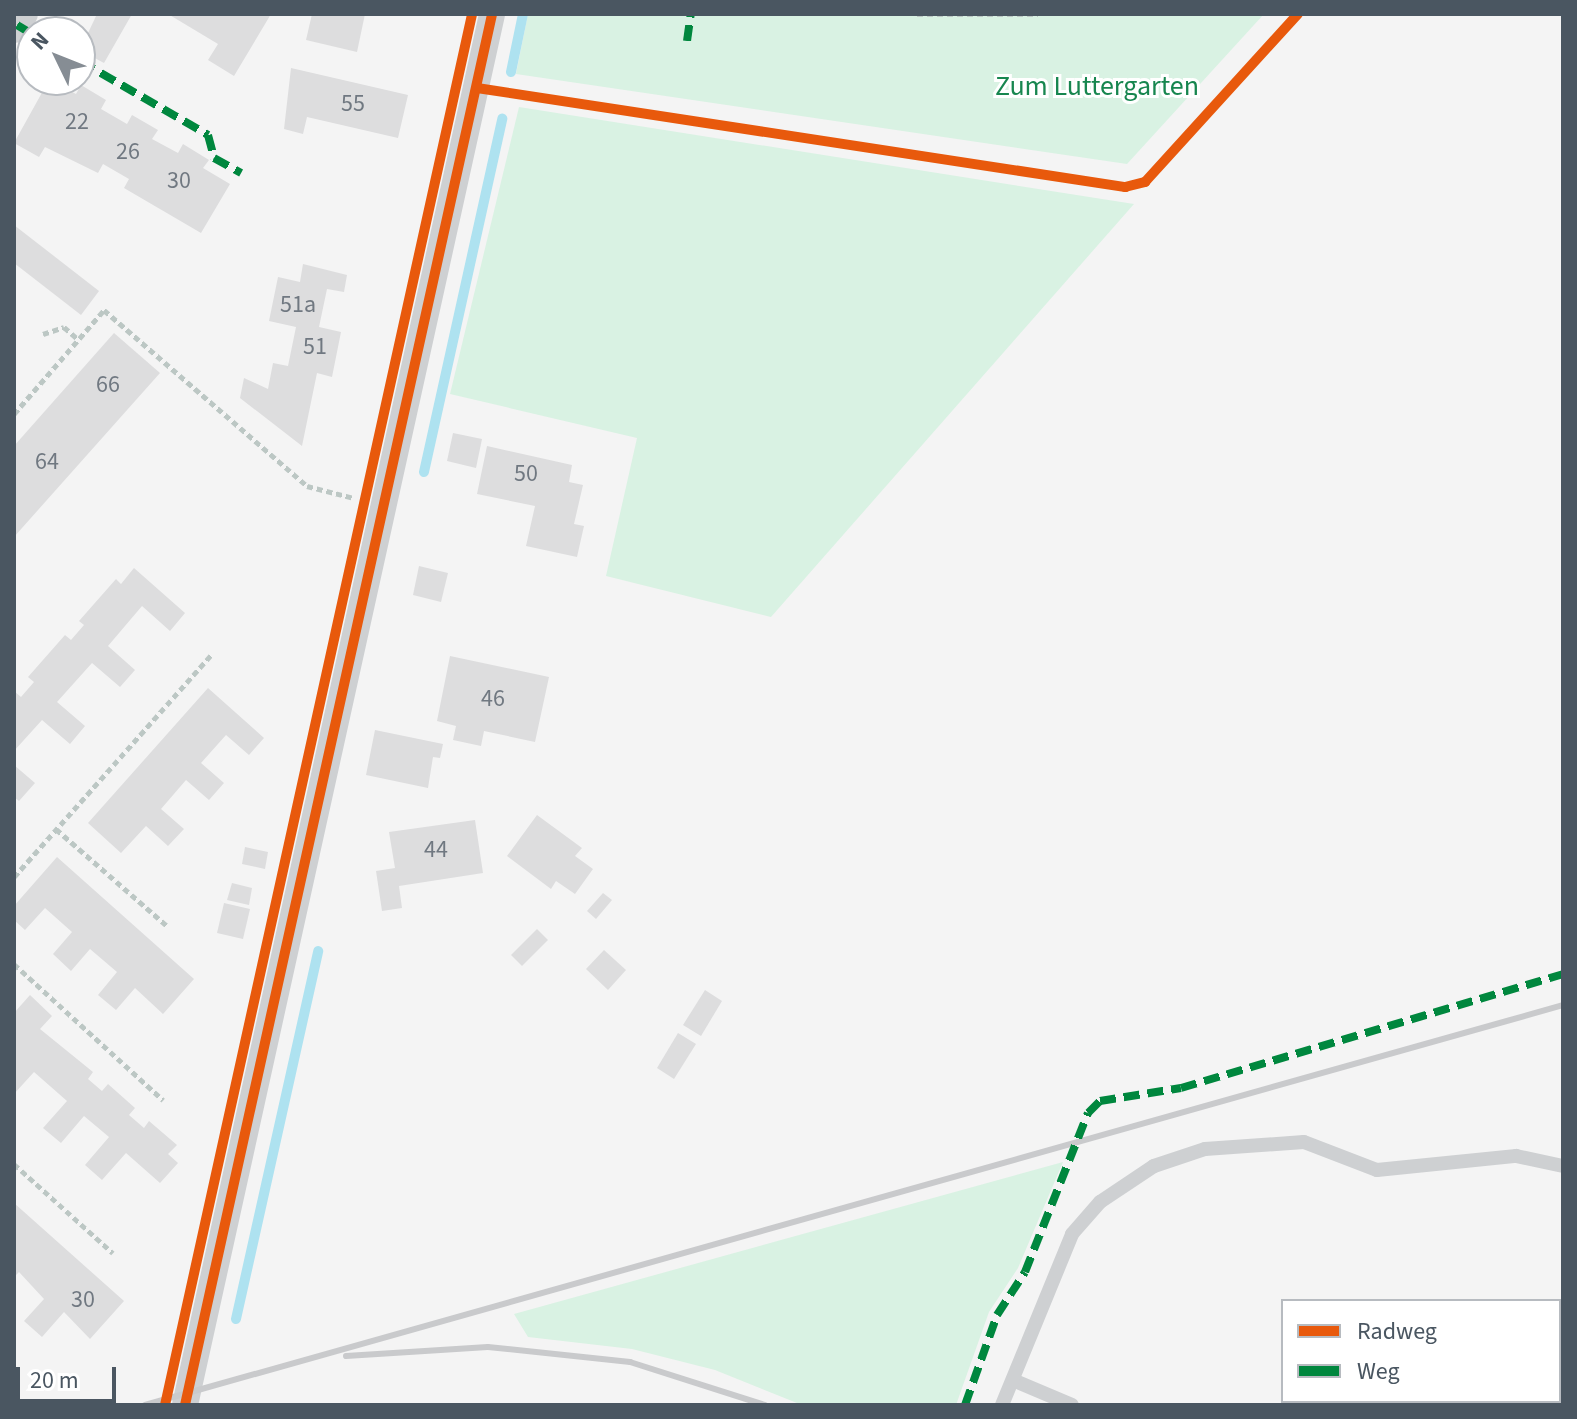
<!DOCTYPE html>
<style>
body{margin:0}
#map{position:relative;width:1577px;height:1419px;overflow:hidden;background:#f4f4f4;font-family:"Source Sans 3",sans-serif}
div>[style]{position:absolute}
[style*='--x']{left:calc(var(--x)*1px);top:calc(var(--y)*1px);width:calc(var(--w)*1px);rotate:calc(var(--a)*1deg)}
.green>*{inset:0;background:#d9f2e3}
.stream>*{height:10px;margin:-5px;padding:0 5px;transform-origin:5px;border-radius:5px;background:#aee2f0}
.building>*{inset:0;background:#ddddde}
.path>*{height:5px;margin-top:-2.5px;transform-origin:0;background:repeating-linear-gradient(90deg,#bcc7c4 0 6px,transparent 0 10px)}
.service>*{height:14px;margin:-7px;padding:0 7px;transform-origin:7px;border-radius:7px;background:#ced0d2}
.minor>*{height:26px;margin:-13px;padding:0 13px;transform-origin:13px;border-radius:13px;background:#ced0d2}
.rail>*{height:6px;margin:-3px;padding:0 3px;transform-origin:3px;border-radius:3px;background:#c9cacc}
.quiet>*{height:8px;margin-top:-4px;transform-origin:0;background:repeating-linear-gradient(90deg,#00873e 0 16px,transparent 0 24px)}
.cycleway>*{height:10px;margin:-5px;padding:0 5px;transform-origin:5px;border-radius:5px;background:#e8590c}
span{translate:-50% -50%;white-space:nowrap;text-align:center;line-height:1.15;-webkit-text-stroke:6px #fff;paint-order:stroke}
.number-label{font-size:24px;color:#707881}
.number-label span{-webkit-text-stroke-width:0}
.park-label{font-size:28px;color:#17864f}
.frame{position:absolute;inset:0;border:16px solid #4a5661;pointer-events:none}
.legend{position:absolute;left:1281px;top:1299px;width:280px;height:104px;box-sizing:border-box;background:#fff;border:2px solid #b7bbc0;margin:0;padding:10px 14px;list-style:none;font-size:24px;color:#4a5661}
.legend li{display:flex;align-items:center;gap:16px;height:40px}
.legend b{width:40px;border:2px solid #b7bbc0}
.north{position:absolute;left:16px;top:16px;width:80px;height:80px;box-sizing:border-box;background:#fff;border:2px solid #b7bbc0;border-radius:50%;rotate:313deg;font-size:22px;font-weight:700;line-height:32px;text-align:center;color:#4a5661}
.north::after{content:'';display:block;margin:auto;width:28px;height:36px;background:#868d94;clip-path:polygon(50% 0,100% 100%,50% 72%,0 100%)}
.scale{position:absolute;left:16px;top:1367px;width:100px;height:36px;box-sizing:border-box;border:4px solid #4a5661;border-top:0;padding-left:10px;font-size:24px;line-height:28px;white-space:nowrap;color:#4a5661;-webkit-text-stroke:6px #fff;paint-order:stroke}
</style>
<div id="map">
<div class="green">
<i style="clip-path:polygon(528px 14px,1264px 14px,1127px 164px,516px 74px)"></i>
<i style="clip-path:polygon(519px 107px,1134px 204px,771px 617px,606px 576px,637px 438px,450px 394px)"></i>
<i style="clip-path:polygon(1063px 1162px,1018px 1268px,989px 1312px,956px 1405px,802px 1405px,715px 1370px,632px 1349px,528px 1337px,514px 1314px)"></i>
</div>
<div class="stream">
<i style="--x:511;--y:72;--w:59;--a:-78.3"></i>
<i style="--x:424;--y:472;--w:362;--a:-77.5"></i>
<i style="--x:236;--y:1319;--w:377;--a:-77.4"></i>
</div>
<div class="building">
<i style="clip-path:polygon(97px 14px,132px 14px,104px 63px,80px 50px)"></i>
<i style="clip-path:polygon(168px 14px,271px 14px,234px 76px,208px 60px,218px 44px)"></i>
<i style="clip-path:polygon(312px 14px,365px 14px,357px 52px,306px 40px)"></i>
<i style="clip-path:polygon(291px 68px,408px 95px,398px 138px,307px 117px,303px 134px,284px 129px)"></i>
<i style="clip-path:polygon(49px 80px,76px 94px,81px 85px,106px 100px,101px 109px,127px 124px,132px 115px,158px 130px,152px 139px,178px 153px,183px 144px,209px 160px,203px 168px,230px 184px,201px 233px,124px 188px,129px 179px,103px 164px,98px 173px,45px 147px,39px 157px,14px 143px)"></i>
<i style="clip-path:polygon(14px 225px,99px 291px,81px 315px,14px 263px)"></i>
<i style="clip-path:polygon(303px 264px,347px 275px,344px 292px,327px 289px,319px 327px,341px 332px,332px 377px,317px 373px,302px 446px,240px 398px,244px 378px,268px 389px,273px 363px,288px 366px,296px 327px,269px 321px,278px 277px,300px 282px)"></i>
<i style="clip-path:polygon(114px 333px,160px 373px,14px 537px,14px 446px)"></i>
<i style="clip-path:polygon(453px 433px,482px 439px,476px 468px,447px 461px)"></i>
<i style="clip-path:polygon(487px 446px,572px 465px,569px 482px,583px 485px,574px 524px,584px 526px,577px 557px,526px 546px,535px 506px,477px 494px)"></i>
<i style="clip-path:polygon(419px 566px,448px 573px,441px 602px,413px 595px)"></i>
<i style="clip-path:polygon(134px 568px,185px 613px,170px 631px,142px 606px,108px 646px,135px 670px,120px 687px,92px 663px,57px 702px,85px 726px,70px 744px,42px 720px,14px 751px,14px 691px,21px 697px,34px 682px,28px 677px,65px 635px,71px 640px,84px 625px,79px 621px,116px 579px,121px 584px)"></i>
<i style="clip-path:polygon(450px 656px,549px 677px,535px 742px,484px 731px,481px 746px,453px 740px,456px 726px,437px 721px)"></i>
<i style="clip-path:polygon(208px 688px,264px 738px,249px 755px,226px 735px,201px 763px,224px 783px,209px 800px,186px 780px,161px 809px,184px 829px,168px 846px,146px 826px,121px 853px,88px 823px)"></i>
<i style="clip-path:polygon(375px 730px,443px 744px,440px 758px,433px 757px,428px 788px,366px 775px)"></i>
<i style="clip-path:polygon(14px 765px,35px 783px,19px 801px,14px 797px)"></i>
<i style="clip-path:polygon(537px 815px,582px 848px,575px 856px,593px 869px,575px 894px,556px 881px,551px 889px,507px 856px)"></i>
<i style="clip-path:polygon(475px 820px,483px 873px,399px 886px,402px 908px,382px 911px,376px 871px,395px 868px,389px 832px)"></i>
<i style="clip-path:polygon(245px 847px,268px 852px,265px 869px,242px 864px)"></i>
<i style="clip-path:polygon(57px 857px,194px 979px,163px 1014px,135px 988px,116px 1010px,98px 995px,117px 972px,90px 949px,71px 971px,53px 954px,72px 932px,45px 908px,25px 930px,14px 920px,14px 906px)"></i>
<i style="clip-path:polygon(232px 883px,252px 888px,249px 905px,227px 900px)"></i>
<i style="clip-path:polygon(603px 893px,612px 900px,596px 919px,587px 911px)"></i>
<i style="clip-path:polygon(224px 903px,250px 909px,243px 939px,217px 933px)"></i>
<i style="clip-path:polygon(537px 929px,548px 940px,522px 966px,511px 955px)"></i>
<i style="clip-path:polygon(604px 950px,626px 970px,608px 990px,586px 969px)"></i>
<i style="clip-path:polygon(705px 990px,722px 1001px,701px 1036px,683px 1025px)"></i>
<i style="clip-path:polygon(30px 995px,52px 1016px,40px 1029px,93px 1072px,88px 1079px,102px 1091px,108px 1084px,135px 1108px,129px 1115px,144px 1128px,149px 1121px,177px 1145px,168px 1154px,178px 1163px,160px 1183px,126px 1153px,102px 1180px,85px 1165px,109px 1137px,84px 1116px,61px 1143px,43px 1128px,67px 1101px,34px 1072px,14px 1094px,14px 1013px)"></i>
<i style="clip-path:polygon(678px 1033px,696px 1044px,674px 1079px,657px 1068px)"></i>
<i style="clip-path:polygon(14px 1203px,124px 1301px,90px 1339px,64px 1312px,42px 1337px,24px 1321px,44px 1299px,19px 1272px,14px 1277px)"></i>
</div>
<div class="path">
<i style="--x:917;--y:14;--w:121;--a:0"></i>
<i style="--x:43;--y:334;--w:22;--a:-18"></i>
<i style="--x:64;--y:327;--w:18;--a:41"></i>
<i style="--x:14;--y:414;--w:138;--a:-49.1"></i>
<i style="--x:104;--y:310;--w:269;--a:40.9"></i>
<i style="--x:307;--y:486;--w:49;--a:14.3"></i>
<i style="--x:56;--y:829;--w:147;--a:41.1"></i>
<i style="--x:14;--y:877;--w:297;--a:-48.4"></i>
<i style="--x:14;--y:964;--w:202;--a:42.4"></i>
<i style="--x:14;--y:1164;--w:133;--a:42"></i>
</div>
<div class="service">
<i style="--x:1013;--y:1380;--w:64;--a:23"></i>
<i style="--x:1002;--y:1405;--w:185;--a:-67.7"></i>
<i style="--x:1072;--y:1234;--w:43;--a:-48.8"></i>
<i style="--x:1100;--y:1202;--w:65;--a:-33.7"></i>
<i style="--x:1154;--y:1166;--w:54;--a:-18.4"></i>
<i style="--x:1205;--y:1149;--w:99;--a:-4"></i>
<i style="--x:1304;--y:1142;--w:78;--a:21"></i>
<i style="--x:1377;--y:1170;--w:140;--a:-5.8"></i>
<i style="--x:1516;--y:1156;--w:48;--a:12"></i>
</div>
<div class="minor">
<i style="--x:14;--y:30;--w:19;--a:-55"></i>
<i style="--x:185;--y:1405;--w:1424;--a:-77.55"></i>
</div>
<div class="rail">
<i style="--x:346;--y:1356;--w:142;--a:-3.6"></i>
<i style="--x:488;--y:1347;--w:143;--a:6"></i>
<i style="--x:630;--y:1362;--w:142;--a:17.7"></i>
<i style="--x:145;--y:1405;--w:1473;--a:-15.75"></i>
</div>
<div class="quiet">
<i style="--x:17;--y:25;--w:17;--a:31"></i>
<i style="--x:687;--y:41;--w:27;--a:-82"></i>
<i style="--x:80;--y:61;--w:148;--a:30"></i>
<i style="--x:208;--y:135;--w:24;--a:75"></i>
<i style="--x:214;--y:158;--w:31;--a:29"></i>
<i style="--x:965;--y:1405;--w:96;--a:-70.4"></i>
<i style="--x:997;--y:1315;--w:51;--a:-56.9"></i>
<i style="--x:1025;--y:1272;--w:171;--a:-68.4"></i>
<i style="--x:1088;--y:1113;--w:17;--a:-45"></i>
<i style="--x:1100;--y:1101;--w:82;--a:-9.1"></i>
<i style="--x:1181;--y:1088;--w:399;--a:-16.6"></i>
</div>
<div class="cycleway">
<i style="--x:477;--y:88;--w:656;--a:8.69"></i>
<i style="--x:1125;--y:187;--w:21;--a:-14"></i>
<i style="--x:1145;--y:182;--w:227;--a:-47.7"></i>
<i style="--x:165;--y:1405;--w:1424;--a:-77.55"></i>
<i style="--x:185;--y:1405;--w:1424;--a:-77.55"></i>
</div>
<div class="number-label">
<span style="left:353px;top:104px">55</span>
<span style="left:77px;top:122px">22</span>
<span style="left:128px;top:152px">26</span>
<span style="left:179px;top:181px">30</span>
<span style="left:298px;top:305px">51a</span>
<span style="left:315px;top:347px">51</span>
<span style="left:108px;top:385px">66</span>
<span style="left:47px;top:462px">64</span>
<span style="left:526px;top:474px">50</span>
<span style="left:493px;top:699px">46</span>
<span style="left:436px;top:850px">44</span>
<span style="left:83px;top:1300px">30</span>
</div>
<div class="park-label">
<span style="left:1097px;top:86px">Zum Luttergarten</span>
</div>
<div class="frame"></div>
<ul class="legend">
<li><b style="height:10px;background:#e8590c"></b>Radweg</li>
<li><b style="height:10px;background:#00873e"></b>Weg</li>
</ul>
<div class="north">N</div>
<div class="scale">20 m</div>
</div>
